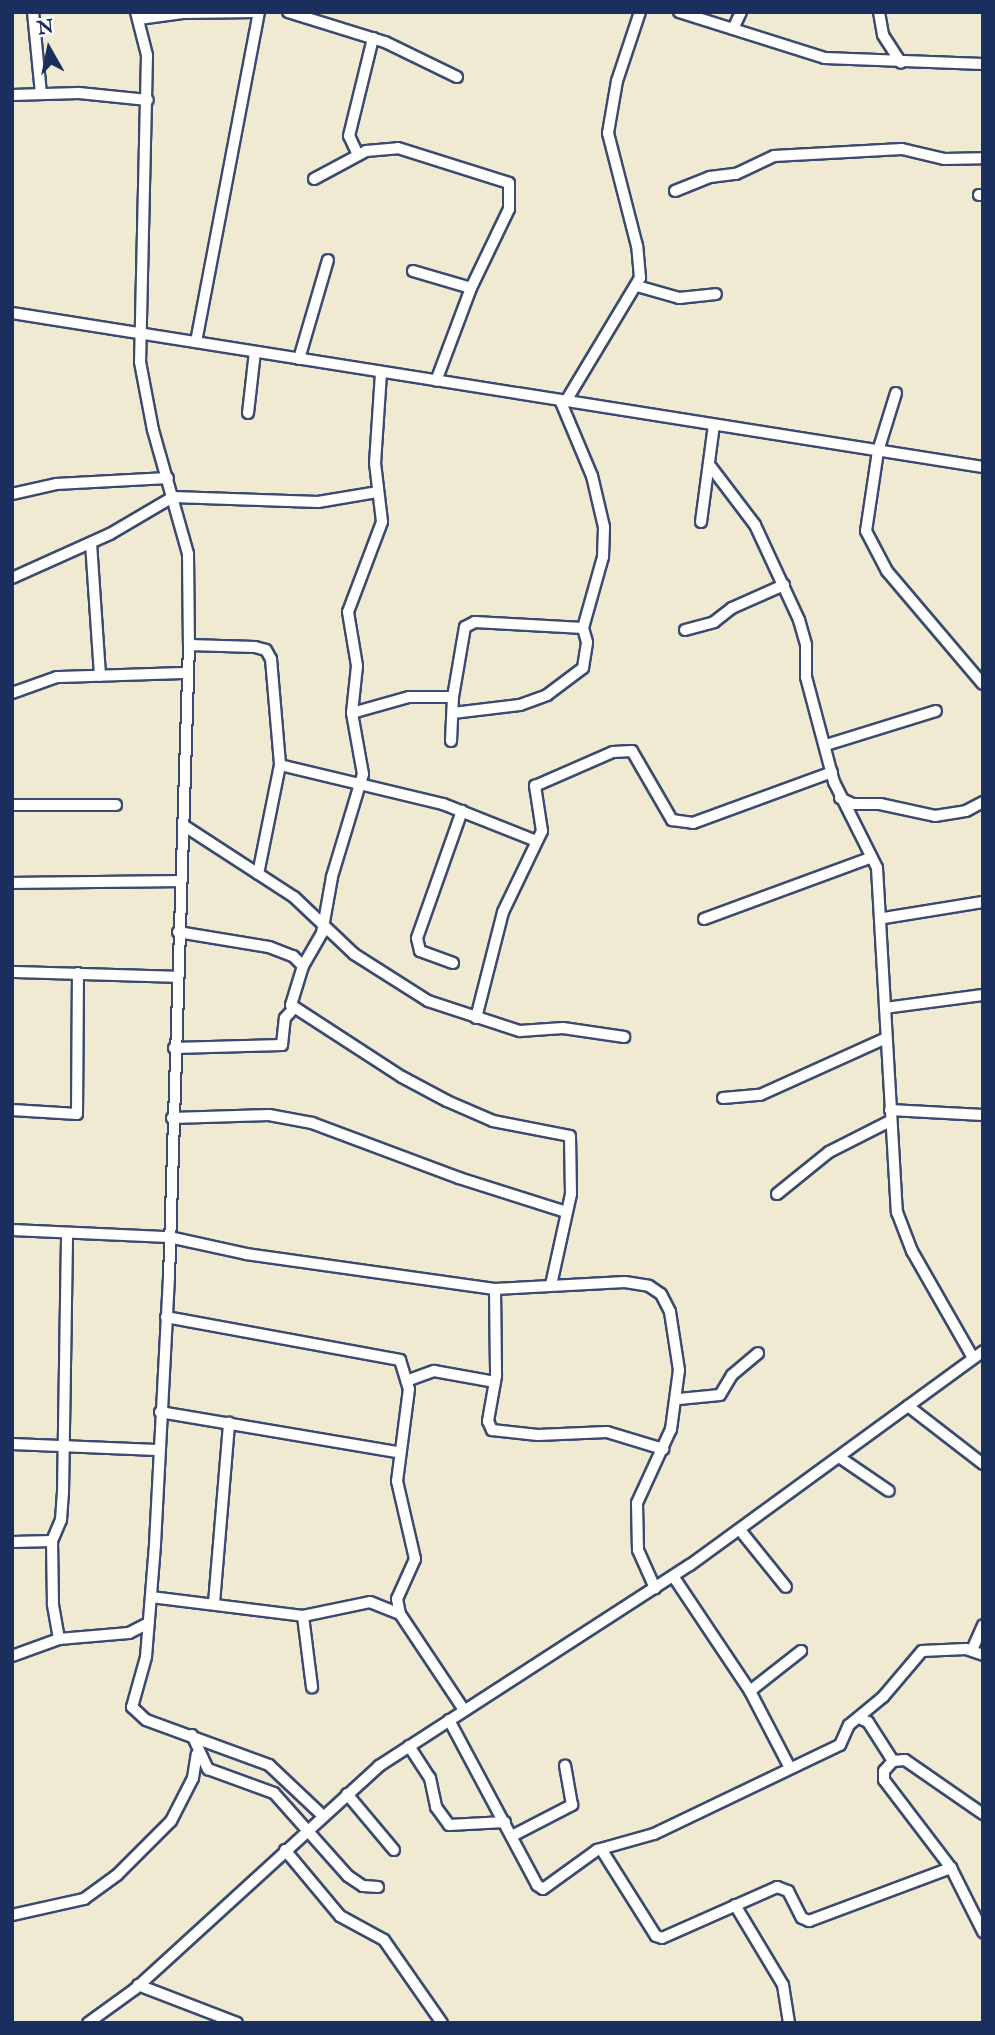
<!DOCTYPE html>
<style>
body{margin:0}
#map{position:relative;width:995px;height:2035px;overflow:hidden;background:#efead1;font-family:"IM FELL English",serif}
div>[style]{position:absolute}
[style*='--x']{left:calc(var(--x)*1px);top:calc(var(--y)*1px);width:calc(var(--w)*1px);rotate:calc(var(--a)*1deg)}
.roads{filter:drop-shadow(2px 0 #3b4b6f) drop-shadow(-2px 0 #3b4b6f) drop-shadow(0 2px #3b4b6f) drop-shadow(0 -2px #3b4b6f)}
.minor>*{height:10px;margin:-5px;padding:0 5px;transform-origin:5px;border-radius:5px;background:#fff}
span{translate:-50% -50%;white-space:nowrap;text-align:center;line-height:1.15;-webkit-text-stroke:6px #fff;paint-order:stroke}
.frame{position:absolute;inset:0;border:14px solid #1b2f5e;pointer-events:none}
.north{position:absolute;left:14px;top:14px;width:70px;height:70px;-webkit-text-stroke:5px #fff;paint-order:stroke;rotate:351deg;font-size:19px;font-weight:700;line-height:28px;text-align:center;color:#1b2f5e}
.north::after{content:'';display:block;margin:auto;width:24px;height:32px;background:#1b2f5e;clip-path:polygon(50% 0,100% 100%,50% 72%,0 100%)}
</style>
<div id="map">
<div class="roads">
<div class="minor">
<i style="--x:33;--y:12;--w:81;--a:84.4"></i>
<i style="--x:136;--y:12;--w:44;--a:75.7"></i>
<i style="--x:147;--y:55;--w:307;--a:91.3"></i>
<i style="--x:140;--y:362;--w:69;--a:79.2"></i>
<i style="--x:153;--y:430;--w:129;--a:74.2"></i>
<i style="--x:188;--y:554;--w:91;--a:89.4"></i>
<i style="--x:189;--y:645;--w:632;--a:91.81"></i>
<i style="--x:169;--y:1277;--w:268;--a:93"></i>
<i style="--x:155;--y:1545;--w:112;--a:94.6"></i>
<i style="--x:146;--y:1657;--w:52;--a:105.6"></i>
<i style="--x:132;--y:1707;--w:19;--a:43"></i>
<i style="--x:146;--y:1720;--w:131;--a:20.1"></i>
<i style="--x:269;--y:1765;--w:73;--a:43.3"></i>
<i style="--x:288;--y:12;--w:102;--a:17.2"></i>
<i style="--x:385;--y:42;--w:80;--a:25.9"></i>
<i style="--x:679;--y:12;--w:153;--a:17.5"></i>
<i style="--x:825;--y:58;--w:158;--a:2.2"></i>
<i style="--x:879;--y:12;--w:23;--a:80"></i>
<i style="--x:883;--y:35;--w:33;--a:57"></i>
<i style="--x:139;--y:19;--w:44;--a:-7.8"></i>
<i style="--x:183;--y:13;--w:73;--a:-0.8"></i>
<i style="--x:733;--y:29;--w:19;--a:-65"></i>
<i style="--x:12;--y:95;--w:67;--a:-1.7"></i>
<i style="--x:79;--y:93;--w:69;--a:5.8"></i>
<i style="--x:358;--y:155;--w:21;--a:-115"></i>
<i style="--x:349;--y:136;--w:101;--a:-76.2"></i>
<i style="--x:314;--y:179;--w:59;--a:-28.3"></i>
<i style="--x:366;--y:151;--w:32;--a:-5"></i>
<i style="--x:398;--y:148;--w:116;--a:17.5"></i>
<i style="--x:509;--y:183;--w:26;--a:90"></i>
<i style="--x:509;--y:209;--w:88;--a:115.7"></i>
<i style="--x:471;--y:288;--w:99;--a:110.6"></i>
<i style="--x:675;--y:191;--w:38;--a:-22"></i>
<i style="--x:710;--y:177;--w:26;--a:-7"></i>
<i style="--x:736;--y:174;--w:42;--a:-25.3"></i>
<i style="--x:774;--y:156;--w:128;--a:-3.1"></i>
<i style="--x:902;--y:149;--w:43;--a:13.4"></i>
<i style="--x:944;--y:159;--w:39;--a:-1"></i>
<i style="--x:979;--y:195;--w:4;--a:0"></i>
<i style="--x:413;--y:271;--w:60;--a:16.3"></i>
<i style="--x:637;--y:286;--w:44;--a:15.9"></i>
<i style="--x:679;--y:298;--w:37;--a:-6"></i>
<i style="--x:12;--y:313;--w:983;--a:9.01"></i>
<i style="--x:196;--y:342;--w:336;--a:-79.2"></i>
<i style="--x:299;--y:359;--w:103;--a:-73.7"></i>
<i style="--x:381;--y:373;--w:90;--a:93.8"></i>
<i style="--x:375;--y:463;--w:59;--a:83.2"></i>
<i style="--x:382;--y:522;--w:96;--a:110.7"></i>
<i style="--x:348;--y:612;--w:55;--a:80.5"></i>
<i style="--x:357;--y:666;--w:47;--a:96.1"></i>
<i style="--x:352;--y:713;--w:62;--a:79.8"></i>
<i style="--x:363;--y:774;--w:108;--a:106.8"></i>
<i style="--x:332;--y:877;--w:57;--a:100.1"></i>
<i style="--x:322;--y:933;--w:38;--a:120"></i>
<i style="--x:303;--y:966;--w:41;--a:107.1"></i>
<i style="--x:291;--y:1005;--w:132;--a:33"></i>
<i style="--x:402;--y:1077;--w:51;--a:28.1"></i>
<i style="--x:447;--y:1101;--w:50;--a:23.5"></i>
<i style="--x:493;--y:1121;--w:78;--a:11"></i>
<i style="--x:570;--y:1136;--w:58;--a:89"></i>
<i style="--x:571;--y:1194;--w:93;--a:102.4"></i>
<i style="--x:896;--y:393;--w:61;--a:107.2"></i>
<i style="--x:878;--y:451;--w:81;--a:98.5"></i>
<i style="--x:866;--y:531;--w:45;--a:62.3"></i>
<i style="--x:887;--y:571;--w:148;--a:49.7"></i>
<i style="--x:566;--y:401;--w:144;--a:-59"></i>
<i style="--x:640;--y:278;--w:32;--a:-95"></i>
<i style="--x:637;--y:246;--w:117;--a:-104.4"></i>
<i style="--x:608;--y:133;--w:53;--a:-80.2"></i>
<i style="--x:617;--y:81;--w:73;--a:-71.6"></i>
<i style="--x:248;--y:413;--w:61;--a:-83.5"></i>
<i style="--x:711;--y:467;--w:73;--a:52.8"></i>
<i style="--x:755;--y:525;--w:105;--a:65.1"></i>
<i style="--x:799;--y:620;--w:26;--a:74"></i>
<i style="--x:806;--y:645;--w:32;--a:90"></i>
<i style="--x:806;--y:677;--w:109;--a:75.1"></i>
<i style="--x:834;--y:782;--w:96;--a:63.4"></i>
<i style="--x:877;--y:868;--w:345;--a:86.7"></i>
<i style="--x:897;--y:1212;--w:42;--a:69"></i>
<i style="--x:912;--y:1251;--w:123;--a:60.3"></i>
<i style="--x:12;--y:494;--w:45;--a:-12.8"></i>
<i style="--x:56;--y:484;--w:112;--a:-3.1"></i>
<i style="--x:701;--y:522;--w:98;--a:-82.4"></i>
<i style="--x:91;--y:543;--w:133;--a:86.1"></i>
<i style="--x:12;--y:578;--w:107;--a:-24.2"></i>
<i style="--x:110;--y:534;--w:73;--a:-30.4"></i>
<i style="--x:173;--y:497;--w:145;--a:2"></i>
<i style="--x:318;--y:502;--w:61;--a:-9.5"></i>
<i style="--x:685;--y:630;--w:30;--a:-15"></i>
<i style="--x:714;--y:622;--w:23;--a:-38"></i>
<i style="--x:732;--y:608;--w:57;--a:-23.9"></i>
<i style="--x:189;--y:645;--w:66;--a:1.7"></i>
<i style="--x:255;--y:647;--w:11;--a:15"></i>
<i style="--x:266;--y:650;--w:10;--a:61"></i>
<i style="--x:271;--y:659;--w:106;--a:85.1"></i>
<i style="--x:280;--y:765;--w:111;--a:101.4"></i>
<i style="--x:12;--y:693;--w:48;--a:-19.6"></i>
<i style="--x:57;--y:677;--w:129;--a:-1.8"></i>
<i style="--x:352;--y:713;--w:59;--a:-15.7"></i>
<i style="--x:409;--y:697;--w:44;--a:0"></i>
<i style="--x:453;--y:713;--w:67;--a:-6.8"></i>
<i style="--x:520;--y:705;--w:29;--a:-20"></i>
<i style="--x:547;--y:695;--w:45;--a:-36.9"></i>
<i style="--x:583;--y:668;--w:26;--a:-81"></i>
<i style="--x:587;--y:642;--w:15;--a:-106"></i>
<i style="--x:583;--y:628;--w:74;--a:-74.3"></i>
<i style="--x:603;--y:557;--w:30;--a:-88"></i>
<i style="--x:604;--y:527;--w:52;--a:-103.2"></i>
<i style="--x:592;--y:476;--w:82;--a:-112.8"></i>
<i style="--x:451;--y:741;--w:44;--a:-87.4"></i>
<i style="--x:453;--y:697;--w:71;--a:-80.3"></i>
<i style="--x:465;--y:627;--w:11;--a:-27"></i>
<i style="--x:475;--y:622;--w:108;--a:3.2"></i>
<i style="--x:826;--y:745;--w:115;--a:-17.2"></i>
<i style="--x:280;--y:765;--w:168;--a:13.5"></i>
<i style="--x:443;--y:804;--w:98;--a:21.6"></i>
<i style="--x:840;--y:798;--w:14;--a:25"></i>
<i style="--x:853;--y:804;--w:27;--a:0"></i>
<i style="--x:880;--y:804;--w:56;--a:12.3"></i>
<i style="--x:935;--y:816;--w:31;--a:-9"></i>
<i style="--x:966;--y:811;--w:19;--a:-28"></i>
<i style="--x:12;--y:805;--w:104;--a:0"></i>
<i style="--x:183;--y:825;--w:132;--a:33"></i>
<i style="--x:294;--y:897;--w:83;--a:43.5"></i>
<i style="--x:354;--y:954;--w:88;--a:32.4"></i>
<i style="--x:428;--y:1001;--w:97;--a:18.1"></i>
<i style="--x:520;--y:1031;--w:43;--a:-4"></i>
<i style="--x:563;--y:1028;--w:62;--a:8.4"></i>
<i style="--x:12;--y:883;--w:168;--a:-0.7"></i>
<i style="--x:884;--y:918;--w:100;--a:-9.2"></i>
<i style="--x:704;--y:919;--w:177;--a:-20.2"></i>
<i style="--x:178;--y:932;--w:92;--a:9.4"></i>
<i style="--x:269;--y:947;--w:26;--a:21"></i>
<i style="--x:293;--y:956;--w:14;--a:45"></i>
<i style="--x:453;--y:963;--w:35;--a:-160"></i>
<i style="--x:420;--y:951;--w:13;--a:-103"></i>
<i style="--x:417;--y:938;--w:135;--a:-70.5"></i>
<i style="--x:12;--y:972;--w:165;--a:1.7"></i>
<i style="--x:885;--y:1008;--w:99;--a:-7.6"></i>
<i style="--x:476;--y:1018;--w:109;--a:-75.7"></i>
<i style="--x:503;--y:912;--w:90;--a:-64.3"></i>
<i style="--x:542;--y:831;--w:46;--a:-98.8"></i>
<i style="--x:535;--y:786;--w:85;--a:-23.6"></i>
<i style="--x:613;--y:752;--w:19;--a:-3"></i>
<i style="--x:632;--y:751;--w:80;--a:59.9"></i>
<i style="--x:672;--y:820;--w:21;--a:8"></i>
<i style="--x:693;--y:823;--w:148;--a:-20.1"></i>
<i style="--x:174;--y:1048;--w:108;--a:-1.6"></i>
<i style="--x:282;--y:1045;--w:27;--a:-84"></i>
<i style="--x:285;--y:1018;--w:12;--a:-48"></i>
<i style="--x:723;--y:1098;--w:37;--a:-5"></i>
<i style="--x:760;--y:1095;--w:138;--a:-24.3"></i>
<i style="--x:12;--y:1110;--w:65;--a:3.5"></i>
<i style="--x:77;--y:1114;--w:141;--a:-89.6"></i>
<i style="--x:890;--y:1110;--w:93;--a:3.1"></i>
<i style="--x:172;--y:1118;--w:97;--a:-1.8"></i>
<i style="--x:269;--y:1115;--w:44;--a:10.5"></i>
<i style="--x:312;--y:1123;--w:157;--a:20.5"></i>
<i style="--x:459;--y:1178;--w:112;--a:17.6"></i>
<i style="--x:777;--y:1194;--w:67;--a:-38.9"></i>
<i style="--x:829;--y:1152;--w:68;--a:-26.9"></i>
<i style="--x:12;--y:1230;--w:157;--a:2.6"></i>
<i style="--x:169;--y:1237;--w:79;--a:12.4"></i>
<i style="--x:246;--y:1254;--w:251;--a:8"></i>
<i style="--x:495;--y:1289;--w:130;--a:-3.1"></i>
<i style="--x:625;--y:1282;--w:24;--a:9"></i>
<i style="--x:649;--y:1286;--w:14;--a:34"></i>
<i style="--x:661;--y:1294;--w:20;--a:63"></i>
<i style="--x:670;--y:1312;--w:59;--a:81.2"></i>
<i style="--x:679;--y:1370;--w:60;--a:97.7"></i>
<i style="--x:671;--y:1429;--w:81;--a:114.7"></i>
<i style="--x:637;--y:1503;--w:47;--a:88.8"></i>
<i style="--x:638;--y:1550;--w:42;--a:65.9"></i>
<i style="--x:495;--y:1289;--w:87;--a:89.3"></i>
<i style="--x:496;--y:1376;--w:46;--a:100.1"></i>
<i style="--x:488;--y:1421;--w:10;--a:66"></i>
<i style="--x:492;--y:1430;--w:46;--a:6.2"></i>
<i style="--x:538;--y:1435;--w:69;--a:-2.5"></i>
<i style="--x:607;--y:1432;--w:59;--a:16.9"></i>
<i style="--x:166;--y:1317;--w:238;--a:10.4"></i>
<i style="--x:400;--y:1360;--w:30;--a:73"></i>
<i style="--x:409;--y:1389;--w:93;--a:97.4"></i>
<i style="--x:397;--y:1481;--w:80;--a:77"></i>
<i style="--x:415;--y:1559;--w:44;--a:114.2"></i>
<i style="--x:397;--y:1599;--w:15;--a:79"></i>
<i style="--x:400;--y:1614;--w:115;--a:56.3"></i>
<i style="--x:409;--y:1380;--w:27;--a:-20"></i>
<i style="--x:434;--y:1371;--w:62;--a:10.2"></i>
<i style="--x:679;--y:1399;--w:41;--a:-5.6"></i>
<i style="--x:720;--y:1395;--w:23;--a:-59"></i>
<i style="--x:732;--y:1375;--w:34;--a:-40"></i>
<i style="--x:908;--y:1406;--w:95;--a:37.7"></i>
<i style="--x:160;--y:1412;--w:240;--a:9.6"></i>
<i style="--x:12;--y:1444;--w:145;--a:2.4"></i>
<i style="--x:839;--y:1457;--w:60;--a:34.2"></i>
<i style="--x:740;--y:1530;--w:73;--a:51.1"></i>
<i style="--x:12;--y:1542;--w:40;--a:-1.4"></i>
<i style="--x:673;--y:1576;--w:138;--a:56.2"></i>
<i style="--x:151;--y:1597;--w:153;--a:7.1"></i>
<i style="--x:303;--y:1616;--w:68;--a:-11.8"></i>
<i style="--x:370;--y:1602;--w:32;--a:22"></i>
<i style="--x:214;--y:1603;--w:181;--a:-85.2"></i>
<i style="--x:303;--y:1616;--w:72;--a:82.8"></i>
<i style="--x:59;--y:1639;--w:36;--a:-100"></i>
<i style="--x:53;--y:1604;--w:63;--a:-90.9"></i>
<i style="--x:52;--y:1541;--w:23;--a:-67"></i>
<i style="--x:61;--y:1520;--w:27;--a:-86"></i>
<i style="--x:63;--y:1493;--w:260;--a:-89.1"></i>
<i style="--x:972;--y:1650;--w:27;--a:-66"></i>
<i style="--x:12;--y:1656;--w:50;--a:-19.9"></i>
<i style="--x:59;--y:1639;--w:70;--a:-4.9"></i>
<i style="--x:129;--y:1633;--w:22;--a:-27"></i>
<i style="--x:859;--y:1718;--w:10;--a:24"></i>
<i style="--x:868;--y:1722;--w:46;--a:57.3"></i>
<i style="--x:449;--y:1720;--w:187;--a:61.9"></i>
<i style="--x:537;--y:1885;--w:7;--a:34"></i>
<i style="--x:543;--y:1889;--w:67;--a:-35.8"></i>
<i style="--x:597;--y:1850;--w:59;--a:-15.7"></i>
<i style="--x:654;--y:1834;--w:206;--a:-25.6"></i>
<i style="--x:840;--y:1745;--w:22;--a:-66"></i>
<i style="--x:849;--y:1725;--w:44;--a:-39.5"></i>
<i style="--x:883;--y:1697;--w:60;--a:-49.7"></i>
<i style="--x:922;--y:1651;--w:44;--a:-2.6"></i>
<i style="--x:966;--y:1649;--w:18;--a:19"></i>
<i style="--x:192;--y:1735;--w:38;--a:65"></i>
<i style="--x:208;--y:1769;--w:70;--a:20"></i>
<i style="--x:274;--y:1793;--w:111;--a:48.3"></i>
<i style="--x:348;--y:1876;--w:18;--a:34"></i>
<i style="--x:363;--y:1886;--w:15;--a:4"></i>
<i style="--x:409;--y:1746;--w:38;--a:57"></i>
<i style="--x:430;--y:1778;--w:30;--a:78"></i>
<i style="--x:436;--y:1807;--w:22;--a:54"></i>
<i style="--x:449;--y:1825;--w:56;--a:-3.1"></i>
<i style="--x:790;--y:1768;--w:87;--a:-117.5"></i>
<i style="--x:750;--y:1691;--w:65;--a:-38.1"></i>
<i style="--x:347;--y:1794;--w:73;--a:50"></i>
<i style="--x:983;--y:1814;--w:95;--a:-145.3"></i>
<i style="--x:905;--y:1760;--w:12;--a:175"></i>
<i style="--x:893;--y:1761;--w:13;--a:132"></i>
<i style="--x:884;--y:1771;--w:9;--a:90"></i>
<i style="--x:884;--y:1780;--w:111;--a:52.7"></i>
<i style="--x:951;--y:1868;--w:72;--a:63.4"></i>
<i style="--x:512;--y:1836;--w:68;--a:-27.3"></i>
<i style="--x:572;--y:1805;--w:40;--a:-100"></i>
<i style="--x:285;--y:1850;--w:86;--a:50.2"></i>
<i style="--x:340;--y:1916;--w:50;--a:28.6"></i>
<i style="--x:384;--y:1940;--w:101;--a:55.1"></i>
<i style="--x:603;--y:1852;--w:99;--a:57.8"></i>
<i style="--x:656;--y:1936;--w:6;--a:18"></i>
<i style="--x:662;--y:1938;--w:126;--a:-23.9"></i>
<i style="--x:777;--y:1887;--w:12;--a:20"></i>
<i style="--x:788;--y:1891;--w:30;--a:63"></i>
<i style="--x:802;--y:1918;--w:8;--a:23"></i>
<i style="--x:809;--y:1921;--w:152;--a:-20.5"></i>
<i style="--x:735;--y:1905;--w:93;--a:59"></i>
<i style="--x:783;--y:1985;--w:38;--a:81"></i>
<i style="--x:12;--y:1915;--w:74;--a:-12.5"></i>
<i style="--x:84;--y:1899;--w:41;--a:-36"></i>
<i style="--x:117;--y:1875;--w:76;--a:-45"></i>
<i style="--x:171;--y:1821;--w:48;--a:-62.9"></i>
<i style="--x:193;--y:1778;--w:24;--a:-81"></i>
<i style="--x:138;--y:1985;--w:106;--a:21"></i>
<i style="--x:88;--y:2023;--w:58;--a:-35.9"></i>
<i style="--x:135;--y:1989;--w:331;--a:-42.4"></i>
<i style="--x:379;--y:1766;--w:370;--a:-32.9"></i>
<i style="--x:690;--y:1565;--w:363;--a:-36.1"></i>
</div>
</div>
<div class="frame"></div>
<div class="north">N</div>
</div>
